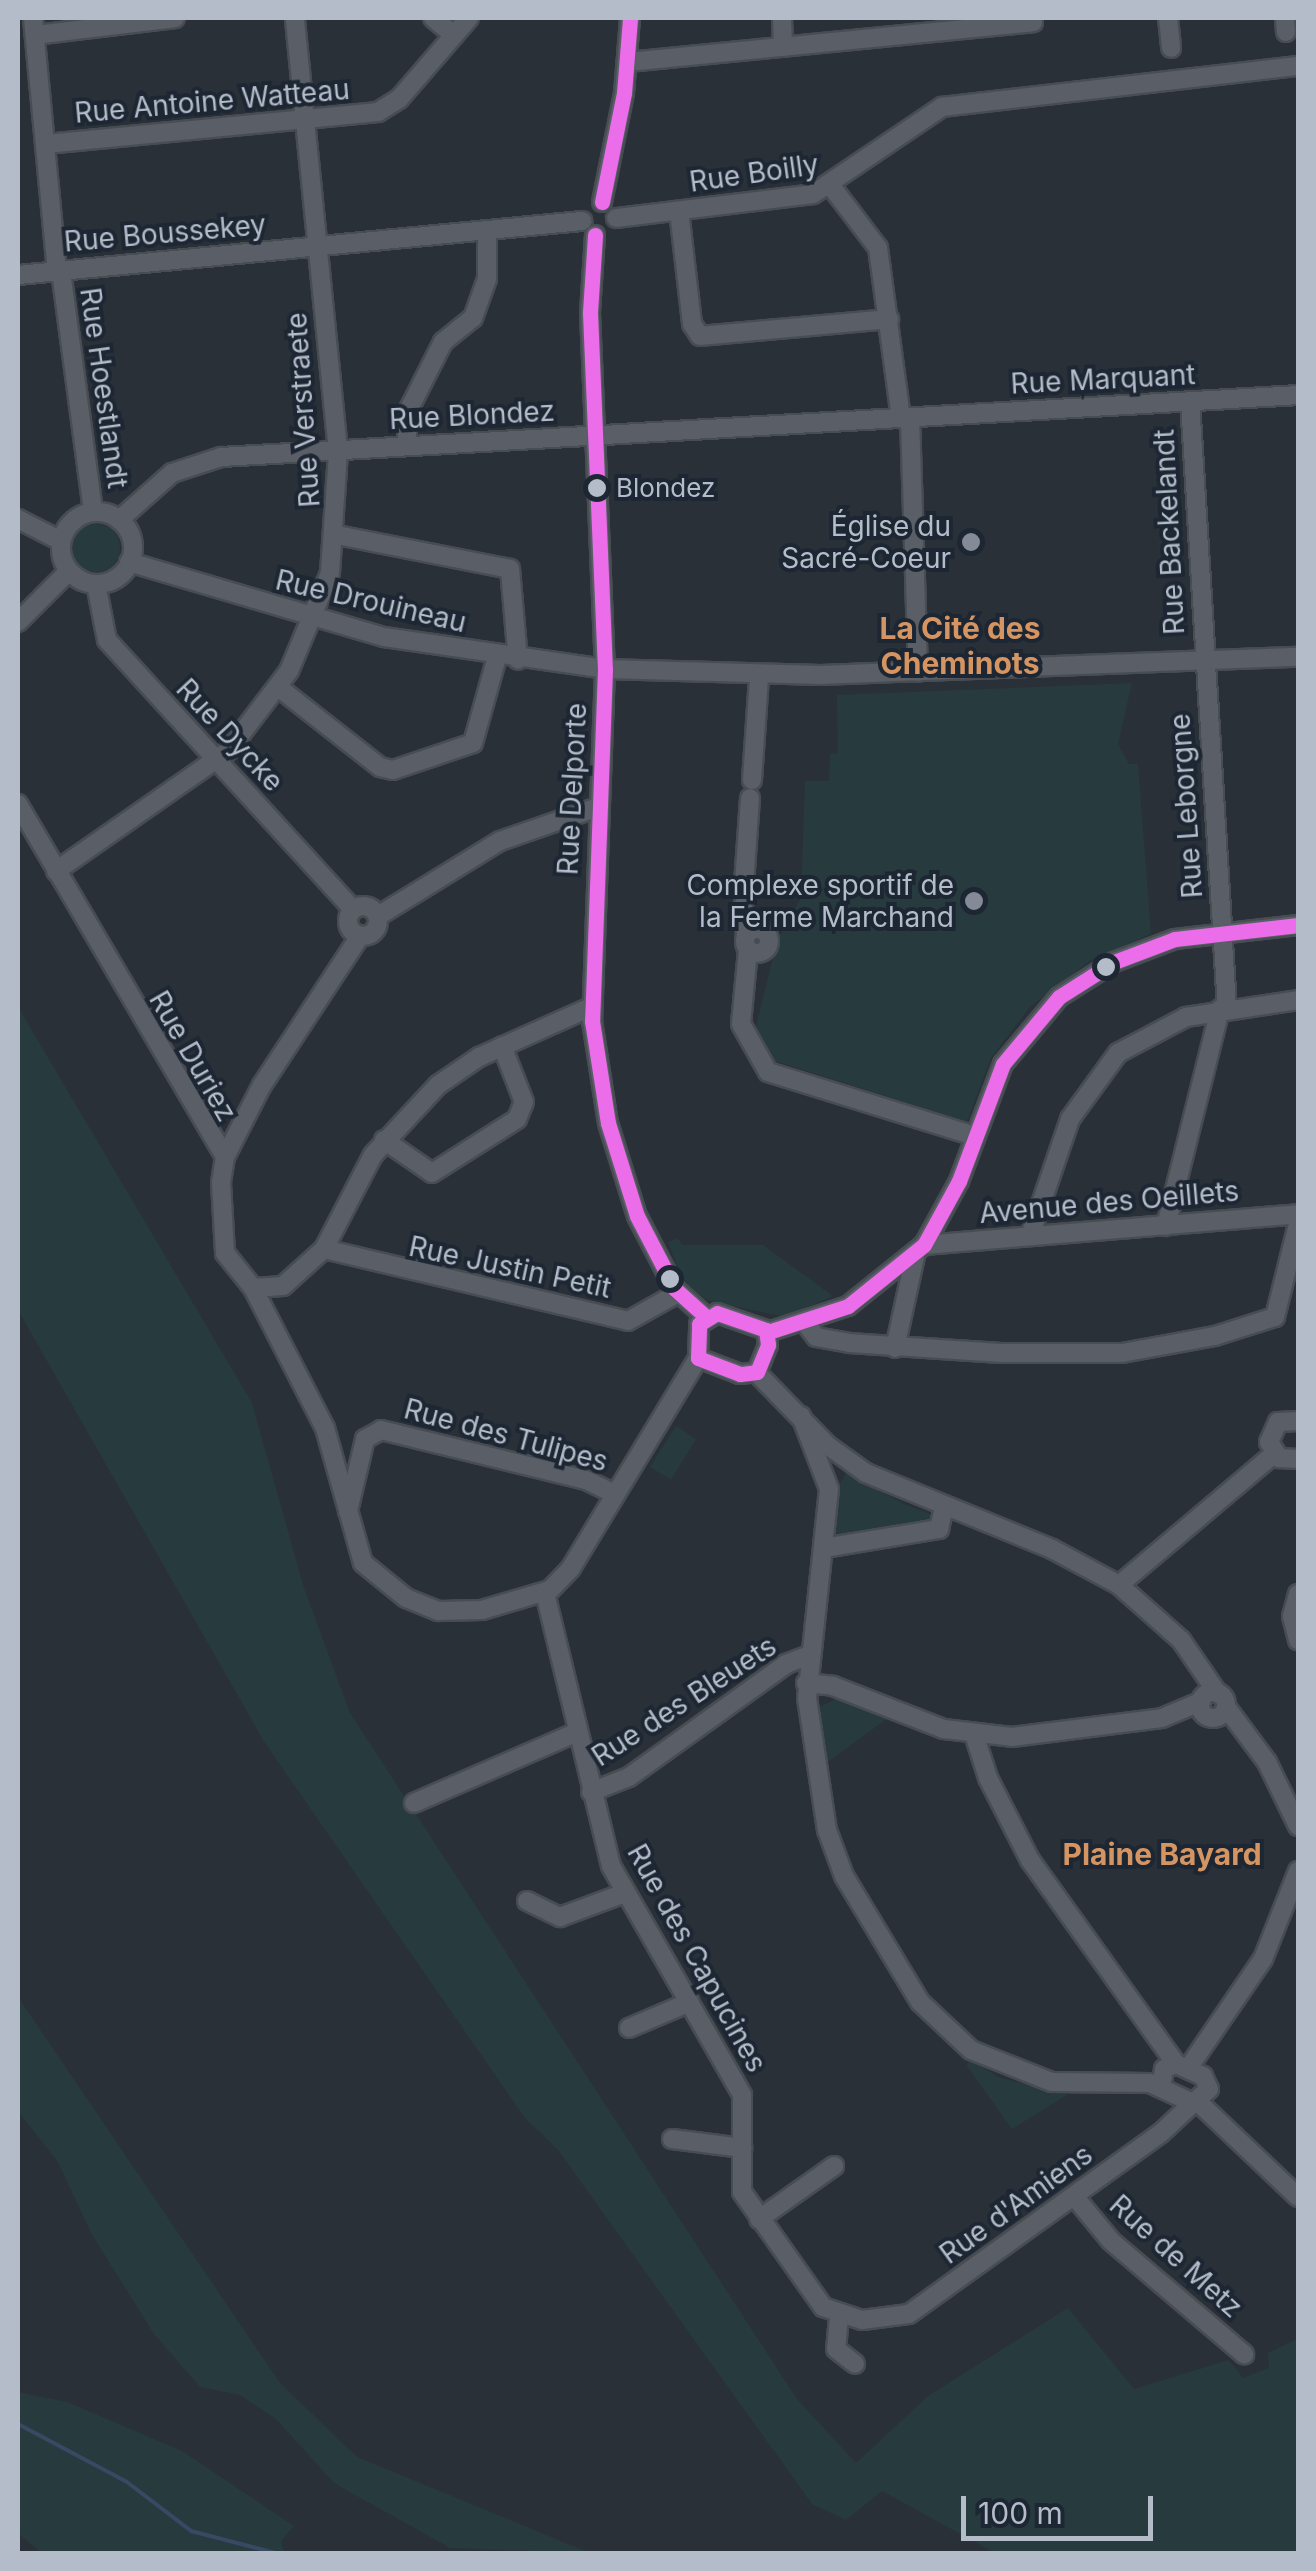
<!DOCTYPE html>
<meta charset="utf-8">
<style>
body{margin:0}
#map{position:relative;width:1316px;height:2571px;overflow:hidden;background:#2a3038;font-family:Inter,sans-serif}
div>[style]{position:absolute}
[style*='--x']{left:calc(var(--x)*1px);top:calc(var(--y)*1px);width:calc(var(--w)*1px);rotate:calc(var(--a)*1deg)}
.green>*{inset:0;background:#273a3e}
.round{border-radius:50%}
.stream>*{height:4px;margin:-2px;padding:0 2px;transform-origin:2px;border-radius:2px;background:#384963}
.roads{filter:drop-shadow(2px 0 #484c53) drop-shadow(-2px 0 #484c53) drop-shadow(0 2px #484c53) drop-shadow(0 -2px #484c53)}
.minor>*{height:18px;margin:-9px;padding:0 9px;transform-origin:9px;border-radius:9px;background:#5a5e66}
.minor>.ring{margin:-9px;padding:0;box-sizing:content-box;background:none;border:18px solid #5a5e66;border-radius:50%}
.bus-1>*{height:15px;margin:-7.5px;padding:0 7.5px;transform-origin:7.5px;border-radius:7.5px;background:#ec6dea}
.dots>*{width:28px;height:28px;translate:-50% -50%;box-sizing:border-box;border:5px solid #1d2633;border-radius:50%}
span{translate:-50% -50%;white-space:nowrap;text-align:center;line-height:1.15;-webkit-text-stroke:8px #1d2633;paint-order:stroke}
.bus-label{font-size:26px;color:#b4bcc9}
.left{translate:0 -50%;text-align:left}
.street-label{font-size:28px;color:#b4bcc9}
.poi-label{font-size:28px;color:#b4bcc9}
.right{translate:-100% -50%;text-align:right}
.neighbourhood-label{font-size:30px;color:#d59563;font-weight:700}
.frame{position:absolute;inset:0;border:20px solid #b4bcc9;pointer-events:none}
.scale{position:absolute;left:961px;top:2496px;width:192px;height:45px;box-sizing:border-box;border:5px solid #b4bcc9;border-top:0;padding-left:12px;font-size:30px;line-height:35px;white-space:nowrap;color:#b4bcc9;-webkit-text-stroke:8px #1d2633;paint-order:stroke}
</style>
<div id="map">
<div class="green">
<i class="round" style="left:72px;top:524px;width:48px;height:48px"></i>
<i style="clip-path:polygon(1132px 683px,1118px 744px,1129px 764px,1138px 764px,1151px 934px,1091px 960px,1030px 1007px,991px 1058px,967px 1122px,772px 1060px,753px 1039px,777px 941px,801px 898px,805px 781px,829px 781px,830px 754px,838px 753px,837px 695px)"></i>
<i style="clip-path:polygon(18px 1007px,252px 1403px,303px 1585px,350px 1713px,797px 2399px,856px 2463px,928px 2396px,1068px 2308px,1134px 2389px,1229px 2360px,1243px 2378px,1269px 2368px,1268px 2353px,1298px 2339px,1298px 2553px,995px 2553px,882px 2491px,846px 2520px,812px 2504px,558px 2150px,525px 2118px,265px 1743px,18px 1310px)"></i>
<i style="clip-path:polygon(678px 1238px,682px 1245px,763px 1245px,833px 1296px,785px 1317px,709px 1301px,691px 1290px,679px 1272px,668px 1242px)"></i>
<i style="clip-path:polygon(676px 1426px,696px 1439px,671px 1480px,650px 1467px)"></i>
<i style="clip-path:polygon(846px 1473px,902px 1503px,938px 1517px,933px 1523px,843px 1538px,835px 1532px,836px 1492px)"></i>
<i style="clip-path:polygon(838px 1698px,888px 1718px,825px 1764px,817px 1708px)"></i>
<i style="clip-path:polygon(18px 1997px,280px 2383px,357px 2457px,590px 2553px,450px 2548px,334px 2483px,276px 2419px,240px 2395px,200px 2387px,154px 2334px,91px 2233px,58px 2162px,18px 2111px)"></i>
<i style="clip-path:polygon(968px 2057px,998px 2077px,1067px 2095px,1012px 2129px,967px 2066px)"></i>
<i style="clip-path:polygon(18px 2392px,67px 2402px,182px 2451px,294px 2526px,281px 2541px,284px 2553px,42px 2553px,18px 2533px)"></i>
</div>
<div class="stream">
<i style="--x:18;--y:2424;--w:123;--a:28"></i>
<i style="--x:127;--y:2482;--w:81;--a:37.4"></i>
<i style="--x:191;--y:2531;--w:91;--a:14.6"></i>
</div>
<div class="roads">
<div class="minor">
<i style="--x:33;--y:18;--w:254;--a:84.6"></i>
<i style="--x:433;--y:18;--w:27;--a:39"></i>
<i style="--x:782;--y:18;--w:29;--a:88"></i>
<i style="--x:1168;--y:18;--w:30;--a:84"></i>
<i style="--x:1285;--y:18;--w:14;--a:86"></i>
<i style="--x:35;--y:35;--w:141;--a:-6.9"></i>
<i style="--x:628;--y:62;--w:407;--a:-5.6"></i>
<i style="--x:46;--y:144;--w:334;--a:-5.5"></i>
<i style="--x:378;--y:112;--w:25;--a:-32"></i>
<i style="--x:399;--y:99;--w:107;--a:-49.2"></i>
<i style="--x:831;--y:186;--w:78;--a:52.8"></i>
<i style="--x:878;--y:248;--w:172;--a:82.3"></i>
<i style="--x:602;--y:202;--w:111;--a:-78.6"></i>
<i style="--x:624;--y:93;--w:75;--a:-85.4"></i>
<i style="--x:679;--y:211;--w:114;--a:83.4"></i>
<i style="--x:692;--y:324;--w:14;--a:56"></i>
<i style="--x:700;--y:336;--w:190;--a:-5.1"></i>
<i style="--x:616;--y:218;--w:198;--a:-6.9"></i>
<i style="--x:813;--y:194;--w:156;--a:-34"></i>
<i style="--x:942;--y:107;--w:358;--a:-6.6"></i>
<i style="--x:595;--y:235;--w:78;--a:93.7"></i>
<i style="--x:590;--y:313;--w:356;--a:87.6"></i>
<i style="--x:605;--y:669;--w:352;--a:92.1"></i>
<i style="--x:592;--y:1021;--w:103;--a:81.1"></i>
<i style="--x:608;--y:1123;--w:97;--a:72.7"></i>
<i style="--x:637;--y:1216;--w:82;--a:62.5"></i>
<i style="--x:675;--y:1289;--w:40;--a:42"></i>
<i style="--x:61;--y:271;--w:243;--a:82.4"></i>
<i style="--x:18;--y:275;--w:567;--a:-5.47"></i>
<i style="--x:1190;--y:401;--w:607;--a:86.51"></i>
<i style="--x:910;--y:418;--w:254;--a:88.2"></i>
<i style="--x:407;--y:446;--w:33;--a:-90"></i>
<i style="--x:407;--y:413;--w:80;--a:-63.1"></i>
<i style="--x:443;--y:342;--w:38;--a:-39"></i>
<i style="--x:473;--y:318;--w:41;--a:-70.3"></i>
<i style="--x:487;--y:279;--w:49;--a:-90"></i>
<i class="ring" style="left:61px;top:512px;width:54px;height:54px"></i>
<i style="--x:18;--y:519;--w:48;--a:27.1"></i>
<i style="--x:119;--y:520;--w:71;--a:-41.6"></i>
<i style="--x:172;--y:473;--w:52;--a:-18.1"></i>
<i style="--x:221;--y:457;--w:1079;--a:-3.29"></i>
<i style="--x:337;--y:535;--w:176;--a:11.1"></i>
<i style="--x:510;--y:569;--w:91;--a:85"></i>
<i style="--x:129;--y:562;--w:266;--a:16.4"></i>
<i style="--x:384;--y:637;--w:223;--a:8.2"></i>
<i style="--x:605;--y:669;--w:216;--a:1.6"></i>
<i style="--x:821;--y:675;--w:477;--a:-2.2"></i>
<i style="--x:96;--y:584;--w:57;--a:78.9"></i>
<i style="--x:107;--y:640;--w:365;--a:47.6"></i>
<i style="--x:18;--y:622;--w:72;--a:-45"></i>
<i style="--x:278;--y:687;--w:130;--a:38.1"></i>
<i style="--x:380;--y:767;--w:13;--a:13"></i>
<i style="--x:393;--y:770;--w:84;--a:-18.6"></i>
<i style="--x:473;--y:743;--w:89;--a:-74.4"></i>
<i style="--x:752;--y:780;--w:104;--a:-86.1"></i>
<i style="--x:18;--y:804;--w:409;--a:59.6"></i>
<i style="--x:56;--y:871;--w:210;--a:-34.9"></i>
<i style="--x:228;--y:751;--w:101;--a:-52.7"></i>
<i style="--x:289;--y:671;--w:106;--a:-67.3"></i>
<i style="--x:330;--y:573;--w:122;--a:-86.2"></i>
<i style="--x:338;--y:451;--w:435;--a:-95.7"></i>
<i style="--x:744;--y:884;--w:86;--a:-86"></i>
<i class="ring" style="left:348px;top:906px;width:12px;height:12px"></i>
<i style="--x:743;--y:906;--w:28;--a:84"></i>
<i style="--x:378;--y:916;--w:143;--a:-31.6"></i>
<i style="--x:500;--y:841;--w:104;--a:-19.1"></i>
<i class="ring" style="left:745px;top:929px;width:6px;height:6px"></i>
<i style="--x:360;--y:936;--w:178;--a:123.3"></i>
<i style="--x:262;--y:1085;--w:81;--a:117.2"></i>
<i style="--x:225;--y:1157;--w:26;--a:99"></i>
<i style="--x:221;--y:1183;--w:70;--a:86.7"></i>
<i style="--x:225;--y:1253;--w:45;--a:51.3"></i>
<i style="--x:253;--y:1288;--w:157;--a:62.8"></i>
<i style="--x:325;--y:1428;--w:140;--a:74.3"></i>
<i style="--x:363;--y:1563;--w:55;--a:39.1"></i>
<i style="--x:406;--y:1598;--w:35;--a:22"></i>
<i style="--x:438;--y:1611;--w:44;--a:-1.3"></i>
<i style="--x:482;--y:1610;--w:71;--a:-16.4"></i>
<i style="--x:550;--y:1590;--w:30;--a:-46"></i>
<i style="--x:571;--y:1568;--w:245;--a:-58.8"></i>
<i style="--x:748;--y:950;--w:74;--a:95.4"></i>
<i style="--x:741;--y:1024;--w:55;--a:60.6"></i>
<i style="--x:768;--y:1072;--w:217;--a:17.2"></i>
<i style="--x:384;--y:1140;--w:58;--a:34.5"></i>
<i style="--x:432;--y:1173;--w:101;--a:-32.4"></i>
<i style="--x:517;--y:1119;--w:18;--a:-68"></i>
<i style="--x:524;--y:1102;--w:60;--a:-111.4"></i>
<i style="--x:1166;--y:1226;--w:224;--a:-76"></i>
<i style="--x:1030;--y:1236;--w:124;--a:-71.1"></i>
<i style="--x:1070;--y:1119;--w:82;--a:-54"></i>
<i style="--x:1118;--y:1053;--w:77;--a:-27.9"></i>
<i style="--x:1186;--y:1017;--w:113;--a:-8.6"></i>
<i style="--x:924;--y:1245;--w:375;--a:-4.7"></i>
<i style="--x:324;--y:1249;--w:312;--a:13.3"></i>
<i style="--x:628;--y:1321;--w:57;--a:-29.2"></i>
<i style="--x:253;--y:1288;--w:30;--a:-4"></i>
<i style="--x:283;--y:1286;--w:55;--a:-42.1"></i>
<i style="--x:324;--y:1249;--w:106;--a:-62.5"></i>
<i style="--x:373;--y:1155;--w:96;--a:-47.1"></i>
<i style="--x:438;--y:1085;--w:50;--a:-34.3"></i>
<i style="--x:479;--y:1057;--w:123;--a:-24.1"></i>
<i style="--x:717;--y:1313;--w:52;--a:19.1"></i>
<i style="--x:766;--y:1330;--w:15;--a:82"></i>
<i style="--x:768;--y:1345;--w:29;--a:112"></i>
<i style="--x:757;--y:1372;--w:17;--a:173"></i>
<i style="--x:740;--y:1374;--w:45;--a:-159.1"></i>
<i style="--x:698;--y:1358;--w:34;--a:-88"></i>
<i style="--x:699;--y:1324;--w:21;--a:-31"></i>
<i style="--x:806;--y:1324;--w:16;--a:52"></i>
<i style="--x:816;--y:1337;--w:34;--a:10"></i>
<i style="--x:849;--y:1343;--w:152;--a:3.8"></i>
<i style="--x:1001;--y:1353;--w:121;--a:0"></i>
<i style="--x:1122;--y:1353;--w:95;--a:-10.4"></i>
<i style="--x:1215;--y:1336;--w:63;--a:-17.6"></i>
<i style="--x:1275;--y:1317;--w:96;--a:-76.1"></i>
<i style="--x:768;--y:1332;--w:84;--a:-18"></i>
<i style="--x:848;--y:1306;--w:97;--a:-38.8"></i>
<i style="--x:924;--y:1245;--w:73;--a:-61.3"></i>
<i style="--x:959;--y:1181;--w:125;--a:-69.4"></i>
<i style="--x:1003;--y:1064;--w:87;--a:-50.1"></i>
<i style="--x:1059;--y:997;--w:65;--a:-32.5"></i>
<i style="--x:1114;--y:962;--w:65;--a:-20.7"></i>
<i style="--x:1175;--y:939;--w:124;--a:-6.5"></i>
<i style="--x:895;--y:1348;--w:94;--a:-77.7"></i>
<i style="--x:756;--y:1372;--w:102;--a:45.8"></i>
<i style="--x:827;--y:1445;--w:48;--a:35.7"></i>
<i style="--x:866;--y:1473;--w:201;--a:22.2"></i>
<i style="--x:1052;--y:1549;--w:76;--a:28.2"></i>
<i style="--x:1119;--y:1585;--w:83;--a:41.6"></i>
<i style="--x:1181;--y:1640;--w:65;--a:55.6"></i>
<i style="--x:801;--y:1416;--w:78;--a:69"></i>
<i style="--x:829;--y:1489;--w:210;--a:96"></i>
<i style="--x:807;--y:1698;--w:134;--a:81.4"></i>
<i style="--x:827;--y:1830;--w:49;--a:69.7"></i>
<i style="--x:844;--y:1876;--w:147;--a:58.9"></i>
<i style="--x:920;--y:2002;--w:70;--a:43.3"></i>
<i style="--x:971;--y:2050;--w:87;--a:21.6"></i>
<i style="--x:1052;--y:2082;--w:98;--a:0.6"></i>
<i style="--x:1150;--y:2083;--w:47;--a:24.9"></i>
<i style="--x:1193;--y:2103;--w:21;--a:-41"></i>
<i style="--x:1209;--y:2089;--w:14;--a:-115"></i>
<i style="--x:1203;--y:2076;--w:30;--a:-156"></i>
<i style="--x:1176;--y:2064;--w:13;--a:157"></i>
<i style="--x:1164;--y:2069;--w:18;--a:99"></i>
<i style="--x:1298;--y:1421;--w:20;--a:177"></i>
<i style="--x:1278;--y:1422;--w:22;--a:114"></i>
<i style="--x:1269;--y:1442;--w:19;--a:58"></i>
<i style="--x:1279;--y:1458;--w:19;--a:3"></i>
<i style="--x:348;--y:1511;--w:74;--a:-76.7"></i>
<i style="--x:365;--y:1439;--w:18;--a:-29"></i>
<i style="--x:381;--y:1430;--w:211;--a:13.7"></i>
<i style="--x:586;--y:1480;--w:30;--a:26"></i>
<i style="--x:824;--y:1548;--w:117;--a:-9.4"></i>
<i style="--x:939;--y:1529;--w:22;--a:-77"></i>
<i style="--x:1119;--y:1585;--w:203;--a:-40.2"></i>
<i style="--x:545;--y:1593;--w:281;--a:76.4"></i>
<i style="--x:611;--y:1866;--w:264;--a:60.2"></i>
<i style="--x:742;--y:2095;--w:97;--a:90"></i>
<i style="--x:742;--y:2192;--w:141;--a:54.8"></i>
<i style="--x:823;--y:2307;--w:41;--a:18.4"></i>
<i style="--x:862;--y:2320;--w:47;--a:-7.3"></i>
<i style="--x:909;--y:2314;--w:310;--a:-35.7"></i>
<i style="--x:1161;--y:2133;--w:44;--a:-43.2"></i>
<i style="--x:1298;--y:1594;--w:23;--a:105"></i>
<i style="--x:1292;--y:1616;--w:25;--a:76"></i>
<i style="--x:806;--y:1683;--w:27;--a:6"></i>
<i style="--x:833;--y:1686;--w:119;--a:21.2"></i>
<i style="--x:944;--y:1729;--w:68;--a:6.7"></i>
<i style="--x:1012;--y:1737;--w:151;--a:-7.2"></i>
<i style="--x:1162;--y:1718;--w:43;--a:-23"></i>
<i class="ring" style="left:1200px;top:1692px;width:8px;height:8px"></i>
<i style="--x:1226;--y:1707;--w:69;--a:53.3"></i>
<i style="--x:1267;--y:1762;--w:71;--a:64.2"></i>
<i style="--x:974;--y:1734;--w:46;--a:72.3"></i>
<i style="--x:988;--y:1778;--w:92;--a:62.9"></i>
<i style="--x:1030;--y:1860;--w:251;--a:54.4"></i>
<i style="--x:591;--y:1792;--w:41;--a:-21.5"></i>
<i style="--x:629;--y:1777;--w:193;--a:-35.7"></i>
<i style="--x:786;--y:1664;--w:22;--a:-21"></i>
<i style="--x:414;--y:1803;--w:178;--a:-23.5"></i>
<i style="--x:527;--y:1901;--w:37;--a:26"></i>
<i style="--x:560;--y:1917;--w:69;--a:-20.3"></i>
<i style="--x:629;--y:2028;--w:66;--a:-23.1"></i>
<i style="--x:1189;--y:2067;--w:131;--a:-55.6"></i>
<i style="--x:1263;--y:1959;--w:95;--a:-68.3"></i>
<i style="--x:1198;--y:2102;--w:138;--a:43.5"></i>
<i style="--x:672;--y:2139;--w:71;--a:7.3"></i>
<i style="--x:1074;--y:2196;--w:58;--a:50.6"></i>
<i style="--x:1111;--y:2241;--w:175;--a:40.4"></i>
<i style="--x:759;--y:2219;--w:92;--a:-35.2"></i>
<i style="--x:839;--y:2316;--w:33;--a:95"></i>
<i style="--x:836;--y:2349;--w:24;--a:38"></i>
</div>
</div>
<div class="bus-1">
<i style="--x:602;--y:202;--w:111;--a:-78.6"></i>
<i style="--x:624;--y:93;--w:75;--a:-85.4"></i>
<i style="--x:595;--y:235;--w:78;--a:93.7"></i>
<i style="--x:590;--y:313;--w:356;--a:87.6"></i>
<i style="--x:605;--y:669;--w:352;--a:92.1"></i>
<i style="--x:592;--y:1021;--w:103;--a:81.1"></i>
<i style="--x:608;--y:1123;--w:97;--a:72.7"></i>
<i style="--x:637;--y:1216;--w:82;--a:62.5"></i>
<i style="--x:675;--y:1289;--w:40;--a:42"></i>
<i style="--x:717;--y:1313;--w:52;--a:19.1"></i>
<i style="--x:766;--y:1330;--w:15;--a:82"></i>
<i style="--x:768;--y:1345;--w:29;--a:112"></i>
<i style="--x:757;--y:1372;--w:17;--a:173"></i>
<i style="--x:740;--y:1374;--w:45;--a:-159.1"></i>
<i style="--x:698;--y:1358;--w:34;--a:-88"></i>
<i style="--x:699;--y:1324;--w:21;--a:-31"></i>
<i style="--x:768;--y:1332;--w:84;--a:-18"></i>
<i style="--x:848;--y:1306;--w:97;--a:-38.8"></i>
<i style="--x:924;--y:1245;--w:73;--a:-61.3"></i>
<i style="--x:959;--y:1181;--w:125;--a:-69.4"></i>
<i style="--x:1003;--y:1064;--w:87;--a:-50.1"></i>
<i style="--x:1059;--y:997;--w:65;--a:-32.5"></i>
<i style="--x:1114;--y:962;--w:65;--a:-20.7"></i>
<i style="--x:1175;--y:939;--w:124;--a:-6.5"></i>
</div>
<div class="dots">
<i style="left:597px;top:488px;background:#b4bcc9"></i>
<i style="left:971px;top:542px;background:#848b96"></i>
<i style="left:974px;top:901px;background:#848b96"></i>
<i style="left:1106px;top:967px;background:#b4bcc9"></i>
<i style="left:670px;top:1279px;background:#b4bcc9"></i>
</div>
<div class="bus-label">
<span class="left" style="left:616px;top:488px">Blondez</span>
</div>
<div class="street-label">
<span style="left:212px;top:101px;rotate:-5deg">Rue Antoine Watteau</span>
<span style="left:754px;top:173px;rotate:-8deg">Rue Boilly</span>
<span style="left:165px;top:233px;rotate:-5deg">Rue Boussekey</span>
<span style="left:1103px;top:379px;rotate:-3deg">Rue Marquant</span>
<span style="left:104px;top:388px;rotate:82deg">Rue Hoestlandt</span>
<span style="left:303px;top:410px;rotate:-94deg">Rue Verstraete</span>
<span style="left:472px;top:415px;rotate:-3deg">Rue Blondez</span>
<span style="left:1169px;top:532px;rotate:-93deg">Rue Backelandt</span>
<span style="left:371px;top:601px;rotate:13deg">Rue Drouineau</span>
<span style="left:230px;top:735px;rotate:47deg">Rue Dycke</span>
<span style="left:572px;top:789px;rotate:-87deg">Rue Delporte</span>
<span style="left:1186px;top:806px;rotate:-94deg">Rue Leborgne</span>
<span style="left:193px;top:1056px;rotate:60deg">Rue Duriez</span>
<span style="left:1109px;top:1202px;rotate:-5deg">Avenue des Oeillets</span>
<span style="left:510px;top:1267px;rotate:12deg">Rue Justin Petit</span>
<span style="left:506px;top:1435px;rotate:15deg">Rue des Tulipes</span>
<span style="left:684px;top:1701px;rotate:-33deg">Rue des Bleuets</span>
<span style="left:697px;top:1958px;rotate:61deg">Rue des Capucines</span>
<span style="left:1016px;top:2204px;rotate:-36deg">Rue d'Amiens</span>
<span style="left:1176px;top:2256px;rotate:42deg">Rue de Metz</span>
</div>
<div class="poi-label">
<span class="right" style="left:951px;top:542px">Église du<br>Sacré-Coeur</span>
<span class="right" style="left:954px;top:901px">Complexe sportif de<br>la Ferme Marchand</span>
</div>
<div class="neighbourhood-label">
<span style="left:960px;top:645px">La Cité des<br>Cheminots</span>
<span style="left:1162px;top:1854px">Plaine Bayard</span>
</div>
<div class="frame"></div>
<div class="scale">100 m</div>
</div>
